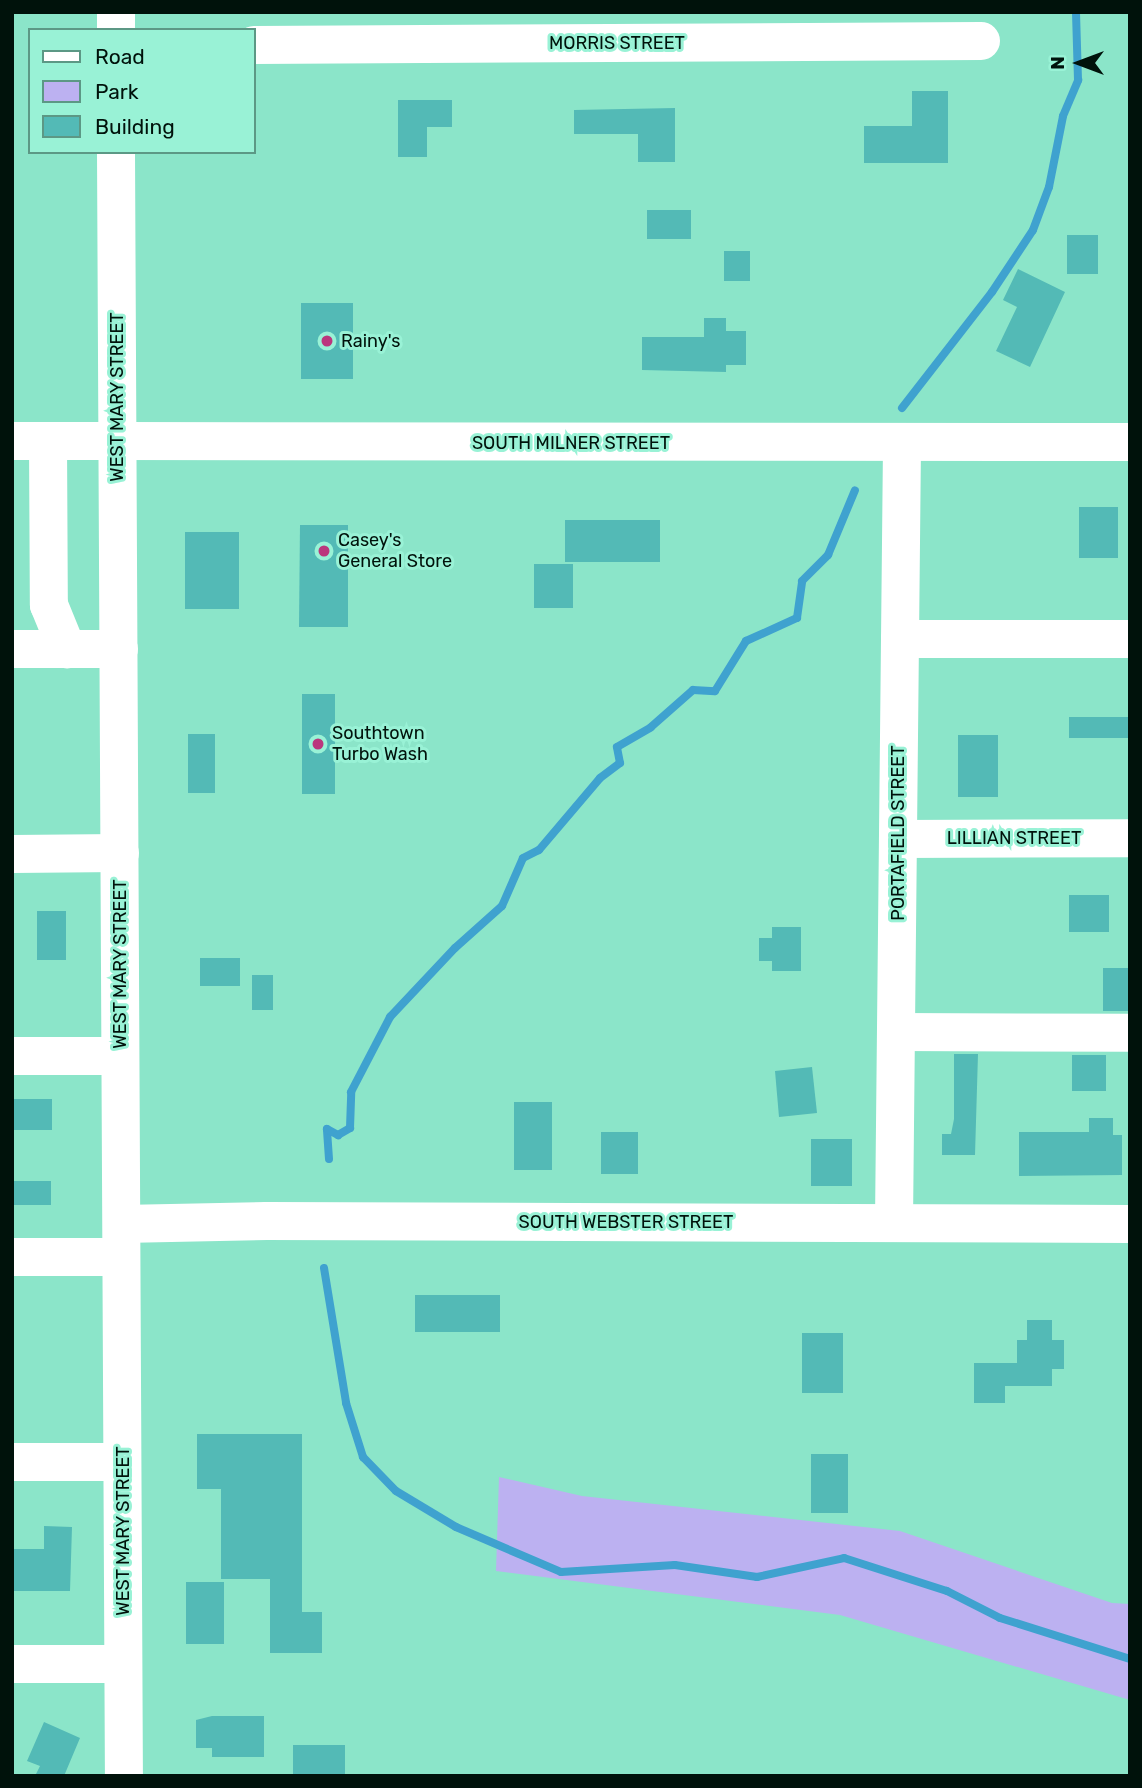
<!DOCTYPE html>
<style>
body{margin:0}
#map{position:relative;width:1142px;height:1788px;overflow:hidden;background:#8be5c9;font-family:Rubik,sans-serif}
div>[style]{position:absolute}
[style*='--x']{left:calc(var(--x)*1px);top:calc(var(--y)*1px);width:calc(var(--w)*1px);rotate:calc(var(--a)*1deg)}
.green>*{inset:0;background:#bcb1f1}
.stream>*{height:8px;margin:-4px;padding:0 4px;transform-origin:4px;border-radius:4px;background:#3fa2cf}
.building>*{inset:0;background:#53bab6}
.minor>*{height:38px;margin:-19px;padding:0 19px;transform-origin:19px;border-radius:19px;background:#fff}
.major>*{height:38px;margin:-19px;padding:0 19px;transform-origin:19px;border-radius:19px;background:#fff}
.dots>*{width:19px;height:19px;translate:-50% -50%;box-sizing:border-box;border:4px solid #99f2d6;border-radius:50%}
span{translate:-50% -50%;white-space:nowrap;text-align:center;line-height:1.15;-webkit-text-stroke:6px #99f2d6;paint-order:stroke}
.street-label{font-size:18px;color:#00120b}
.poi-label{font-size:18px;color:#00120b}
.left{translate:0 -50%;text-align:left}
.frame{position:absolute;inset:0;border:14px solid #00120b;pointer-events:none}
.legend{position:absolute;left:28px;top:28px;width:228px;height:126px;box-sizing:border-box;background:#99f2d6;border:2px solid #5c9885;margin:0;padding:9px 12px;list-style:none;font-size:21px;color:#00120b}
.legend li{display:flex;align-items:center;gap:14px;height:35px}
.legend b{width:35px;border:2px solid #5c9885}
.north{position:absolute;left:1044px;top:28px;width:70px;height:70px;-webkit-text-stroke:5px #99f2d6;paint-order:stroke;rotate:270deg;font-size:19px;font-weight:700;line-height:28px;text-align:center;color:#00120b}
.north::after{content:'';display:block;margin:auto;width:24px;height:32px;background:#00120b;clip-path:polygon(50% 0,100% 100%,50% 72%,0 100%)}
</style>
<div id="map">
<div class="green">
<i style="clip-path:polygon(499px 1477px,582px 1496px,900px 1531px,1112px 1603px,1130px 1604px,1130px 1700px,840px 1615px,496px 1571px)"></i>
</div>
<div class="stream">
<i style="--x:902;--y:408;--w:147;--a:-52.2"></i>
<i style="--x:992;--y:292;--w:74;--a:-56.5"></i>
<i style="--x:1033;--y:230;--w:46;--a:-69.6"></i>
<i style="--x:1049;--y:187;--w:72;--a:-78.8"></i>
<i style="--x:1063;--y:116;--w:39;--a:-67"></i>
<i style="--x:1078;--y:80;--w:68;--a:-91.7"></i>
<i style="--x:329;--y:1159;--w:30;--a:-94"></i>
<i style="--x:327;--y:1129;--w:13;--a:29"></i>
<i style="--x:338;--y:1135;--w:14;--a:-30"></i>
<i style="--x:350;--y:1128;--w:36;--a:-88"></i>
<i style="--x:351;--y:1092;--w:85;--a:-62.5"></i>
<i style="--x:390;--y:1017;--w:95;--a:-46.7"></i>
<i style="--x:455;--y:948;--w:63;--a:-41.8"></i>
<i style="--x:502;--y:906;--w:52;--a:-66.4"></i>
<i style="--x:523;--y:858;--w:18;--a:-27"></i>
<i style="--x:539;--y:850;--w:94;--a:-49.7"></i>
<i style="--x:600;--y:778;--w:25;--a:-37"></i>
<i style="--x:620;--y:763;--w:16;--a:-101"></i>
<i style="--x:617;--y:747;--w:39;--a:-30"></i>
<i style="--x:651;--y:727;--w:56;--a:-41.4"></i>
<i style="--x:693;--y:690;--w:22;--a:3"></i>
<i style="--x:715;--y:691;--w:59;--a:-58.2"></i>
<i style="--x:746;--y:641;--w:56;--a:-24.3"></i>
<i style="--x:797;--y:618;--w:37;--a:-82"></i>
<i style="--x:802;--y:581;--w:37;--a:-45"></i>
<i style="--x:828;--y:555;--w:70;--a:-67.4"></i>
<i style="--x:324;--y:1268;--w:137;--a:80.7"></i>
<i style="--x:346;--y:1403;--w:57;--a:72.5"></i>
<i style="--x:363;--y:1457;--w:47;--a:45.9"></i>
<i style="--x:396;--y:1491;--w:70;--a:31"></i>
<i style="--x:456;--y:1527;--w:114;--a:23.2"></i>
<i style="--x:561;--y:1572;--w:114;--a:-3.5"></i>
<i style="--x:675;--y:1565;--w:83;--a:8.3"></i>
<i style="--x:757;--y:1577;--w:89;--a:-12.3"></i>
<i style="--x:844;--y:1558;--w:108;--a:17.8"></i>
<i style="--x:947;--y:1591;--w:59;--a:27"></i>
<i style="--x:1000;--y:1618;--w:136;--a:17.5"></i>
</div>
<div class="building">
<i style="clip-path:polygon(912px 91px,948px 91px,948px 163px,864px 163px,864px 126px,912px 126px)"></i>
<i style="clip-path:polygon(398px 100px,452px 100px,452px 127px,427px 127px,427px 157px,398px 157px)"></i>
<i style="clip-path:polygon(675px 108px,675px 162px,638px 162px,638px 134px,574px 134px,574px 110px)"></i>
<i style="clip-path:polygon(647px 210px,691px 210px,691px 239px,647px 239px)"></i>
<i style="clip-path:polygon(1067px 235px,1098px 235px,1098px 274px,1067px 274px)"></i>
<i style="clip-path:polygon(724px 251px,750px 251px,750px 281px,724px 281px)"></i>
<i style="clip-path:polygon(1018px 269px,1065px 292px,1030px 367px,996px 351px,1017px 307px,1003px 300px)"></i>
<i style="clip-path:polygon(301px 303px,353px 303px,353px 379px,301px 379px)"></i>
<i style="clip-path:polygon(704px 318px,726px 318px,726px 331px,746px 331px,746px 365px,726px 365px,726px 372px,642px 370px,642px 337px,704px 337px)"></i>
<i style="clip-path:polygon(1079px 507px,1118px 507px,1118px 558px,1079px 558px)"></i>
<i style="clip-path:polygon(565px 520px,660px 520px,660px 562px,565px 562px)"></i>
<i style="clip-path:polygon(300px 525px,348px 525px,348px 627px,299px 627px)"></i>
<i style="clip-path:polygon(185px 532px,239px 532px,239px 609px,185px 609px)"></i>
<i style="clip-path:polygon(534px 564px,573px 564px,573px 608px,534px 608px)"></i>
<i style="clip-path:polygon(302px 694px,335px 694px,335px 794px,302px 794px)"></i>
<i style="clip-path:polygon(1069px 717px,1130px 717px,1130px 738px,1069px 738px)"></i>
<i style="clip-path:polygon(188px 734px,215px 734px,215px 793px,188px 793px)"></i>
<i style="clip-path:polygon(958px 735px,998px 735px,998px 797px,958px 797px)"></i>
<i style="clip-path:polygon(1069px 895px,1109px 895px,1109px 932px,1069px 932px)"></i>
<i style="clip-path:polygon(37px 911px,66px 911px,66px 960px,37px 960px)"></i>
<i style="clip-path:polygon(772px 927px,801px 927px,801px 971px,772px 971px,772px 961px,759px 961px,759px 938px,772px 938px)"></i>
<i style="clip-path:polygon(200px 958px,240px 958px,240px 986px,200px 986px)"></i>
<i style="clip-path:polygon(1103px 968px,1130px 968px,1130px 1011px,1103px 1011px)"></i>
<i style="clip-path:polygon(252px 975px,273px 975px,273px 1010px,252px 1010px)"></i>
<i style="clip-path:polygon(954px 1054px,978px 1054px,975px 1155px,942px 1155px,942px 1134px,951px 1134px,954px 1119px)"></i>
<i style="clip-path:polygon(1072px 1055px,1106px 1055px,1106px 1091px,1072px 1091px)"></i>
<i style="clip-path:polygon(812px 1067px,817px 1113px,779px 1117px,775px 1071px)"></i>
<i style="clip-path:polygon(12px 1099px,52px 1099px,52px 1130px,12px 1130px)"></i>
<i style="clip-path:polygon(514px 1102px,552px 1102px,552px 1170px,514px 1170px)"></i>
<i style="clip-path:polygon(1089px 1118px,1113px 1118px,1113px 1135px,1122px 1135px,1122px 1175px,1019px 1176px,1019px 1132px,1089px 1132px)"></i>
<i style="clip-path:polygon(601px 1132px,638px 1132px,638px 1174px,601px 1174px)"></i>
<i style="clip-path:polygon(811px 1139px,852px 1139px,852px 1186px,811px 1186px)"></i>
<i style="clip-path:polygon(12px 1181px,51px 1181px,51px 1205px,12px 1205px)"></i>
<i style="clip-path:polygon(415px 1295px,500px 1295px,500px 1332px,415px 1332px)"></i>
<i style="clip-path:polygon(1027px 1320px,1052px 1320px,1052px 1340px,1064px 1340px,1064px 1369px,1052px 1369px,1052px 1386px,1005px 1386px,1005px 1403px,974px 1403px,974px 1363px,1017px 1363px,1017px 1340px,1027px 1340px)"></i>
<i style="clip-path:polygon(802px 1333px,843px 1333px,843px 1393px,802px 1393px)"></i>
<i style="clip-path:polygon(197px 1434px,302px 1434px,302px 1612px,322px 1612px,322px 1653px,270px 1653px,270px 1579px,221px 1579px,221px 1489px,197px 1489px)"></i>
<i style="clip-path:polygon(811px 1454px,848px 1454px,848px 1513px,811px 1513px)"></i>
<i style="clip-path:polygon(44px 1526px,72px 1527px,70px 1591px,12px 1591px,12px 1549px,44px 1549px)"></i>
<i style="clip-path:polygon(186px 1582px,224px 1582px,224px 1644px,186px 1644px)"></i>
<i style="clip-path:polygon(212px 1716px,264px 1716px,264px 1757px,212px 1757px,212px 1748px,196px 1748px,196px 1720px)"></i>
<i style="clip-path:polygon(44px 1722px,80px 1738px,64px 1776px,35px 1776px,40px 1766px,27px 1761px)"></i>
<i style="clip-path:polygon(293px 1745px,345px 1745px,345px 1776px,293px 1776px)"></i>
</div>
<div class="minor">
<i style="--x:254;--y:45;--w:727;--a:-0.32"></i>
<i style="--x:48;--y:441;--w:164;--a:89.7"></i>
<i style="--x:49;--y:605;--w:48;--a:67.8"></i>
<i style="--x:118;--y:441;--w:1012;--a:0.06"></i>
<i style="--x:900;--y:639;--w:230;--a:0"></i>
<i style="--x:12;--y:649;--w:107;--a:0"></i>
<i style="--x:899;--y:839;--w:231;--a:-0.2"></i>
<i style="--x:12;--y:854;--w:108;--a:-0.5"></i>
<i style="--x:896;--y:1032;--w:234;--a:0.2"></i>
<i style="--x:12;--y:1056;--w:108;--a:0"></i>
<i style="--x:894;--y:1222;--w:777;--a:-89.41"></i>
<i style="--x:122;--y:1224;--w:145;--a:-1.2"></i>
<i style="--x:267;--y:1221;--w:863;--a:0.2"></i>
<i style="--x:12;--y:1257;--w:109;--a:0"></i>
<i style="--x:12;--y:1462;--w:110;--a:0"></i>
<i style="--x:12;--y:1664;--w:111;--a:0"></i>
</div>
<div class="major">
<i style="--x:116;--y:12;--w:18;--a:90"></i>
<i style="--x:116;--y:152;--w:1624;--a:89.72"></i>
<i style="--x:12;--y:441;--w:106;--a:0"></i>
</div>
<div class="dots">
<i style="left:327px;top:341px;background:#bb377d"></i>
<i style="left:324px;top:551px;background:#bb377d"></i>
<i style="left:318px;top:744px;background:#bb377d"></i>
</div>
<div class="street-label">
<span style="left:617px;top:43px">MORRIS STREET</span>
<span style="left:117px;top:397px;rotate:-90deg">WEST MARY STREET</span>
<span style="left:571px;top:443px">SOUTH MILNER STREET</span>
<span style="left:898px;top:833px;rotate:-90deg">PORTAFIELD STREET</span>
<span style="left:1014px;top:838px">LILLIAN STREET</span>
<span style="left:120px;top:964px;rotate:-90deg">WEST MARY STREET</span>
<span style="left:626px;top:1222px">SOUTH WEBSTER STREET</span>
<span style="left:123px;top:1531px;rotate:-90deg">WEST MARY STREET</span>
</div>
<div class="poi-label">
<span class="left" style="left:341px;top:341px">Rainy's</span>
<span class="left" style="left:338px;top:551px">Casey's<br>General Store</span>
<span class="left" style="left:332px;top:744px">Southtown<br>Turbo Wash</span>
</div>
<div class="frame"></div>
<ul class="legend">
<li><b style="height:9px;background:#fff"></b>Road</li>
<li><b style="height:19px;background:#bcb1f1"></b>Park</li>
<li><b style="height:19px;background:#53bab6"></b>Building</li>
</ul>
<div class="north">N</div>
</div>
